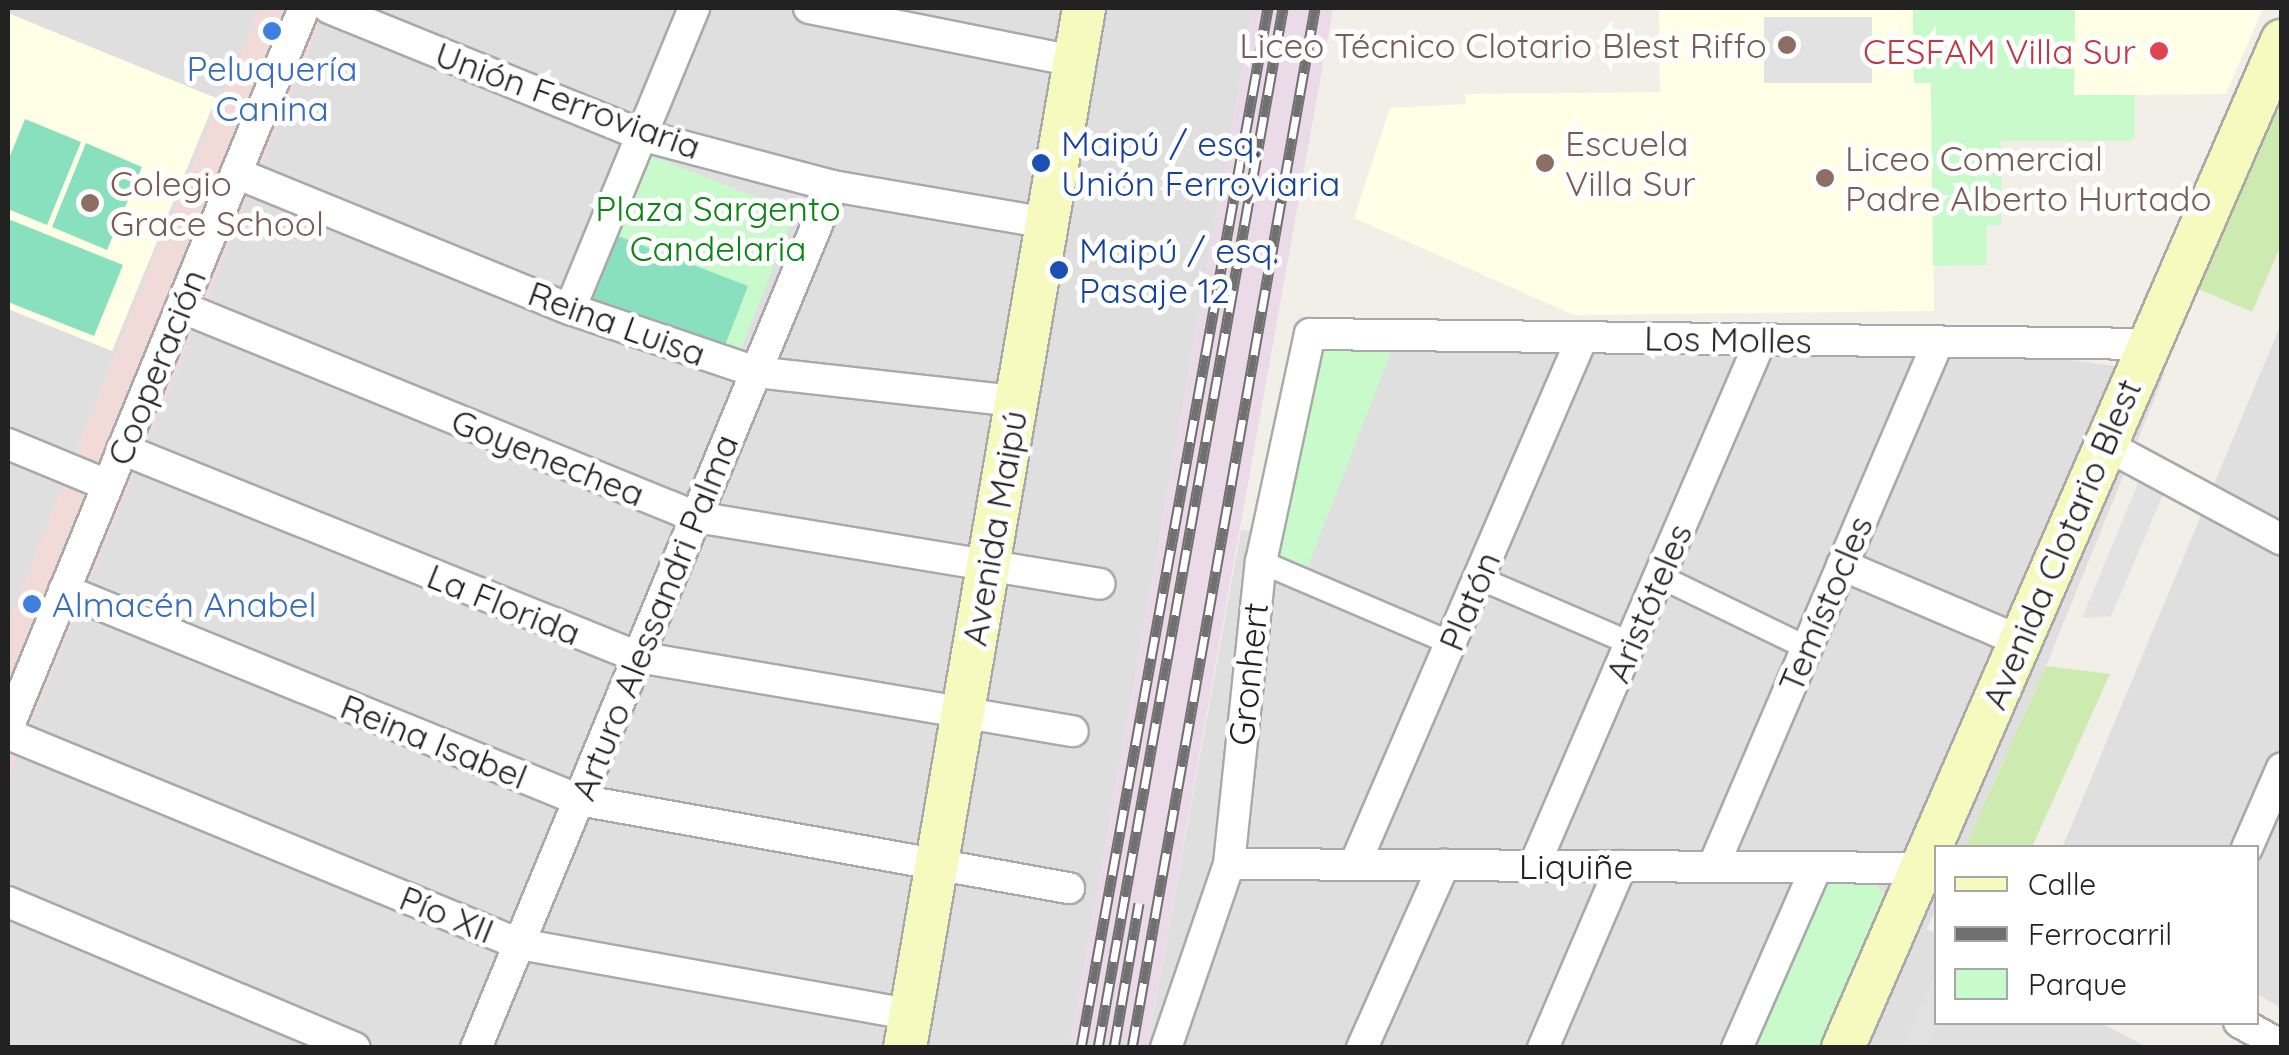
<!DOCTYPE html>
<meta charset="utf-8">
<style>
body{margin:0}
#map{position:relative;width:2289px;height:1055px;overflow:hidden;background:#f2efe9;font-family:Quicksand,sans-serif}
div>[style]{position:absolute}
[style*='--x']{left:calc(var(--x)*1px);top:calc(var(--y)*1px);width:calc(var(--w)*1px);rotate:calc(var(--a)*1deg)}
.residential>*{inset:0;background:#e0dfdf}
.commercial>*{inset:0;background:#f2dad9}
.industrial>*{inset:0;background:#ebdbe8}
.education>*{inset:0;background:#ffffe5}
.grass>*{inset:0;background:#cdebb0}
.park>*{inset:0;background:#c8facc}
.pitch>*{inset:0;background:#88e0be}
.parking>*{inset:0;background:#e2e2e2}
.roads{filter:drop-shadow(2px 0 #a9a9a9) drop-shadow(-2px 0 #a9a9a9) drop-shadow(0 2px #a9a9a9) drop-shadow(0 -2px #a9a9a9)}
.pedestrian>*{height:22px;margin:-11px;padding:0 11px;transform-origin:11px;border-radius:11px;background:#fff}
.minor>*{height:30px;margin:-15px;padding:0 15px;transform-origin:15px;border-radius:15px;background:#fff}
.secondary>*{height:42px;margin:-21px;padding:0 21px;transform-origin:21px;border-radius:21px;background:#f7fabf}
.rail>*{height:11px;margin-top:-5.5px;transform-origin:0;background:repeating-linear-gradient(90deg,#fff 0 22px,#707070 0 44px);box-sizing:border-box;border-block:2px solid #707070}
.dots>*{width:28px;height:28px;translate:-50% -50%;box-sizing:border-box;border:5px solid #fff;border-radius:50%}
span{translate:-50% -50%;white-space:nowrap;text-align:center;line-height:1.15;-webkit-text-stroke:10px #fff;paint-order:stroke}
.education-label{font-size:35px;color:#785e54}
.right{translate:-100% -50%;text-align:right}
.left{translate:0 -50%;text-align:left}
.health-label{font-size:35px;color:#be3a42}
.shop-label{font-size:35px;color:#366cbe}
.street-label{font-size:35px;color:#222}
.transit-label{font-size:35px;color:#164399}
.park-label{font-size:35px;color:#0c8416}
.frame{position:absolute;inset:0;border:10px solid #222;pointer-events:none}
.legend{position:absolute;left:1934px;top:845px;width:325px;height:180px;box-sizing:border-box;background:#fff;border:2px solid #a7a7a7;margin:0;padding:12px 18px;list-style:none;font-size:30px;color:#222}
.legend li{display:flex;align-items:center;gap:20px;height:50px}
.legend b{width:50px;border:2px solid #a7a7a7}
</style>
<div id="map">
<div class="residential">
<i style="clip-path:polygon(8px 8px,1253px 8px,1070px 1047px,8px 1047px)"></i>
<i style="clip-path:polygon(2281px 324px,2281px 1008px,2257px 994px,2256px 848px,2062px 848px)"></i>
<i style="clip-path:polygon(1318px 348px,2064px 359px,2165px 373px,2046px 666px,1965px 847px,1936px 848px,1936px 909px,1927px 929px,1936px 934px,1936px 1022px,2101px 1023px,2147px 1047px,1147px 1048px,1241px 530px,1283px 531px)"></i>
</div>
<div class="commercial">
<i style="clip-path:polygon(260px 8px,327px 8px,8px 780px,8px 623px,158px 246px)"></i>
</div>
<div class="industrial">
<i style="clip-path:polygon(1253px 8px,1333px 8px,1147px 1047px,1070px 1047px)"></i>
</div>
<div class="education">
<i style="clip-path:polygon(1659px 8px,1913px 8px,1914px 82px,1931px 82px,1934px 311px,1574px 315px,1354px 218px,1390px 108px,1466px 104px,1465px 94px,1660px 92px)"></i>
<i style="clip-path:polygon(2075px 8px,2263px 8px,2226px 94px,2135px 95px,2074px 95px)"></i>
<i style="clip-path:polygon(8px 13px,216px 98px,112px 351px,8px 309px)"></i>
</div>
<div class="grass">
<i style="clip-path:polygon(2281px 89px,2281px 245px,2252px 312px,2194px 287px)"></i>
<i style="clip-path:polygon(2046px 666px,2110px 674px,2032px 847px,1965px 847px)"></i>
</div>
<div class="park">
<i style="clip-path:polygon(1913px 8px,2075px 8px,2074px 95px,2135px 95px,2135px 138px,2129px 141px,2001px 141px,2001px 225px,1987px 225px,1987px 265px,1933px 266px,1931px 83px,1914px 83px)"></i>
<i style="clip-path:polygon(644px 153px,795px 212px,737px 359px,722px 353px,748px 287px,586px 300px)"></i>
<i style="clip-path:polygon(1318px 348px,1391px 352px,1307px 569px,1277px 557px)"></i>
<i style="clip-path:polygon(1817px 880px,1872px 881px,1886px 896px,1820px 1047px,1744px 1048px)"></i>
</div>
<div class="pitch">
<i style="clip-path:polygon(25px 119px,81px 142px,47px 225px,8px 209px,8px 161px)"></i>
<i style="clip-path:polygon(86px 143px,142px 167px,107px 250px,52px 227px)"></i>
<i style="clip-path:polygon(8px 219px,123px 265px,94px 336px,8px 302px)"></i>
<i style="clip-path:polygon(618px 236px,748px 286px,722px 353px,592px 302px)"></i>
</div>
<div class="parking">
<i style="clip-path:polygon(1764px 17px,1872px 17px,1872px 83px,1764px 83px)"></i>
<i style="clip-path:polygon(2139px 481px,2164px 492px,2111px 616px,2082px 618px)"></i>
<i style="clip-path:polygon(1936px 971px,1939px 1023px,1929px 1045px,1903px 1047px)"></i>
</div>
<div class="roads">
<div class="pedestrian">
<i style="--x:1261;--y:562;--w:207;--a:23.1"></i>
<i style="--x:1659;--y:576;--w:165;--a:25.9"></i>
<i style="--x:1479;--y:578;--w:164;--a:23.3"></i>
</div>
<div class="minor">
<i style="--x:329;--y:8;--w:337;--a:22.1"></i>
<i style="--x:641;--y:135;--w:199;--a:14.9"></i>
<i style="--x:833;--y:186;--w:217;--a:9.8"></i>
<i style="--x:809;--y:8;--w:270;--a:11.3"></i>
<i style="--x:236;--y:173;--w:361;--a:22.2"></i>
<i style="--x:570;--y:309;--w:196;--a:18.7"></i>
<i style="--x:756;--y:372;--w:262;--a:6.4"></i>
<i style="--x:181;--y:307;--w:556;--a:22.18"></i>
<i style="--x:696;--y:517;--w:409;--a:9.4"></i>
<i style="--x:570;--y:309;--w:326;--a:-67.6"></i>
<i style="--x:8;--y:444;--w:107;--a:22.5"></i>
<i style="--x:2104;--y:444;--w:202;--a:28.3"></i>
<i style="--x:122;--y:449;--w:556;--a:21.95"></i>
<i style="--x:638;--y:657;--w:441;--a:9.7"></i>
<i style="--x:1842;--y:565;--w:194;--a:23.1"></i>
<i style="--x:64;--y:590;--w:556;--a:22.18"></i>
<i style="--x:579;--y:800;--w:498;--a:10.2"></i>
<i style="--x:8;--y:728;--w:778;--a:-67.65"></i>
<i style="--x:8;--y:734;--w:552;--a:22.34"></i>
<i style="--x:519;--y:944;--w:397;--a:10.2"></i>
<i style="--x:2247;--y:848;--w:87;--a:-66.4"></i>
<i style="--x:1229;--y:864;--w:707;--a:0.32"></i>
<i style="--x:1355;--y:864;--w:573;--a:-66.66"></i>
<i style="--x:1534;--y:866;--w:573;--a:-66.66"></i>
<i style="--x:1713;--y:867;--w:571;--a:-66.8"></i>
<i style="--x:8;--y:902;--w:376;--a:22.8"></i>
<i style="--x:2239;--y:1022;--w:49;--a:29.2"></i>
<i style="--x:476;--y:1048;--w:933;--a:-67.5"></i>
<i style="--x:1166;--y:1048;--w:194;--a:-71.1"></i>
<i style="--x:1229;--y:864;--w:304;--a:-84"></i>
<i style="--x:1261;--y:562;--w:233;--a:-77.9"></i>
<i style="--x:1310;--y:334;--w:837;--a:0.68"></i>
<i style="--x:1362;--y:1048;--w:201;--a:-65.9"></i>
<i style="--x:1543;--y:1048;--w:198;--a:-66.8"></i>
<i style="--x:1737;--y:1048;--w:197;--a:-66.3"></i>
</div>
<div class="secondary">
<i style="--x:905;--y:1048;--w:1055;--a:-80.23"></i>
<i style="--x:1843;--y:1048;--w:1099;--a:-66.45"></i>
</div>
</div>
<div class="rail">
<i style="--x:1081;--y:1048;--w:1057;--a:-79.81"></i>
<i style="--x:1098;--y:1048;--w:1056;--a:-79.91"></i>
<i style="--x:1114;--y:1048;--w:147;--a:-80.2"></i>
<i style="--x:1132;--y:1048;--w:1056;--a:-80.02"></i>
</div>
<div class="dots">
<i style="left:272px;top:31px;background:#3f7fe0"></i>
<i style="left:1787px;top:45px;background:#8d6e63"></i>
<i style="left:2159px;top:51px;background:#e0444e"></i>
<i style="left:1041px;top:163px;background:#1a4fb4"></i>
<i style="left:1545px;top:163px;background:#8d6e63"></i>
<i style="left:1825px;top:178px;background:#8d6e63"></i>
<i style="left:90px;top:203px;background:#8d6e63"></i>
<i style="left:1059px;top:270px;background:#1a4fb4"></i>
<i style="left:32px;top:604px;background:#3f7fe0"></i>
</div>
<div class="education-label">
<span class="right" style="left:1767px;top:45px">Liceo Técnico Clotario Blest Riffo</span>
<span class="left" style="left:1565px;top:163px">Escuela<br>Villa Sur</span>
<span class="left" style="left:1845px;top:178px">Liceo Comercial<br>Padre Alberto Hurtado</span>
<span class="left" style="left:110px;top:203px">Colegio<br>Grace School</span>
</div>
<div class="health-label">
<span class="right" style="left:2136px;top:51px">CESFAM Villa Sur</span>
</div>
<div class="shop-label">
<span style="left:272px;top:88px">Peluquería<br>Canina</span>
<span class="left" style="left:52px;top:604px">Almacén Anabel</span>
</div>
<div class="street-label">
<span style="left:568px;top:100px;rotate:20deg">Unión Ferroviaria</span>
<span style="left:617px;top:323px;rotate:20deg">Reina Luisa</span>
<span style="left:1728px;top:339px;rotate:1deg">Los Molles</span>
<span style="left:156px;top:367px;rotate:-68deg">Cooperación</span>
<span style="left:548px;top:457px;rotate:22deg">Goyenechea</span>
<span style="left:994px;top:528px;rotate:-80deg">Avenida Maipú</span>
<span style="left:2061px;top:544px;rotate:-67deg">Avenida Clotario Blest</span>
<span style="left:1469px;top:601px;rotate:-67deg">Platón</span>
<span style="left:1648px;top:603px;rotate:-67deg">Aristóteles</span>
<span style="left:504px;top:604px;rotate:22deg">La Florida</span>
<span style="left:1825px;top:604px;rotate:-67deg">Temístocles</span>
<span style="left:654px;top:617px;rotate:-68deg">Arturo Alessandri Palma</span>
<span style="left:1248px;top:674px;rotate:-84deg">Gronhert</span>
<span style="left:434px;top:741px;rotate:22deg">Reina Isabel</span>
<span style="left:1576px;top:866px">Liquiñe</span>
<span style="left:447px;top:914px;rotate:22deg">Pío XII</span>
</div>
<div class="transit-label">
<span class="left" style="left:1061px;top:163px">Maipú / esq.<br>Unión Ferroviaria</span>
<span class="left" style="left:1079px;top:270px">Maipú / esq.<br>Pasaje 12</span>
</div>
<div class="park-label">
<span style="left:718px;top:228px">Plaza Sargento<br>Candelaria</span>
</div>
<div class="frame"></div>
<ul class="legend">
<li><b style="height:12px;background:#f7fabf"></b>Calle</li>
<li><b style="height:12px;background:#707070"></b>Ferrocarril</li>
<li><b style="height:28px;background:#c8facc"></b>Parque</li>
</ul>
</div>
